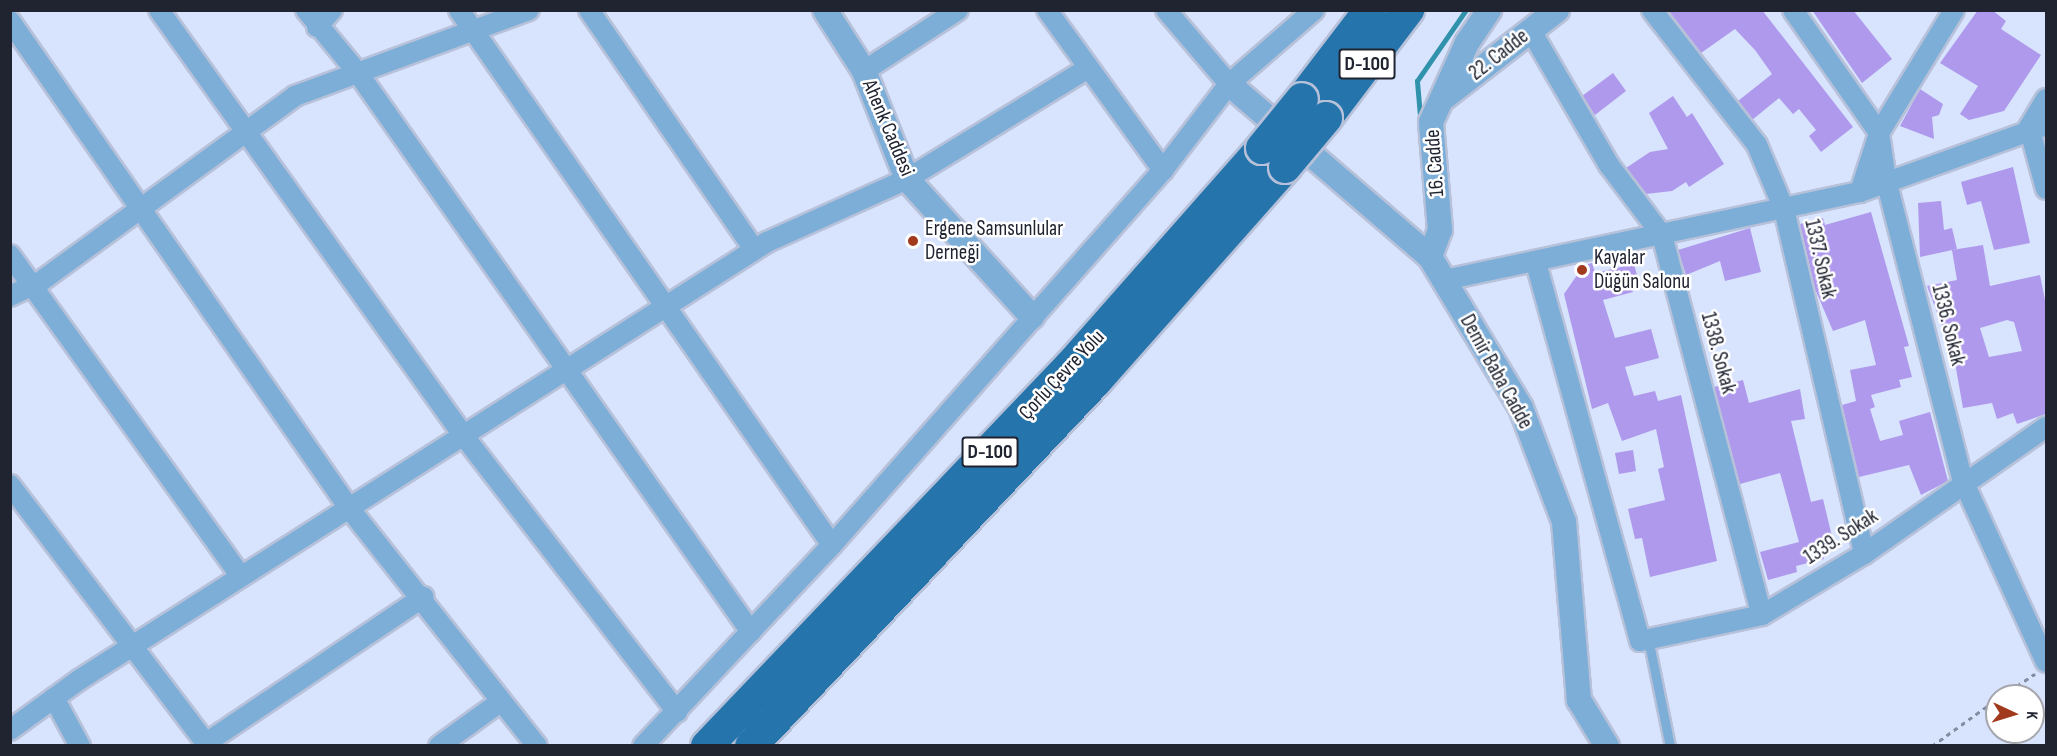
<!DOCTYPE html>
<meta charset="utf-8">
<style>
body{margin:0}
#map{position:relative;width:2057px;height:756px;overflow:hidden;background:#d8e3fe;font-family:"Sofia Sans Condensed",sans-serif}
div>[style]{position:absolute}
[style*='--x']{left:calc(var(--x)*1px);top:calc(var(--y)*1px);width:calc(var(--w)*1px);rotate:calc(var(--a)*1deg)}
.stream>*{height:4.5px;margin:-2.25px;padding:0 2.25px;transform-origin:2.25px;border-radius:2.25px;background:#3192ac}
.building>*{inset:0;background:#ae99ec}
.path>*{height:3px;margin-top:-1.5px;transform-origin:0;background:repeating-linear-gradient(90deg,#848ca1 0 4.5px,transparent 0 9px)}
.roads{filter:drop-shadow(2px 0 #b7c1d9) drop-shadow(-2px 0 #b7c1d9) drop-shadow(0 2px #b7c1d9) drop-shadow(0 -2px #b7c1d9)}
.service>*{height:9px;margin:-4.5px;padding:0 4.5px;transform-origin:4.5px;border-radius:4.5px;background:#7caed8}
.minor>*{height:20px;margin:-10px;padding:0 10px;transform-origin:10px;border-radius:10px;background:#7caed8}
.tertiary>*{height:24px;margin:-12px;padding:0 12px;transform-origin:12px;border-radius:12px;background:#7caed8}
.trunk>*{height:32px;margin:-16px;padding:0 16px;transform-origin:16px;border-radius:16px;background:#2574ac}
.bridges{filter:drop-shadow(2px 0 #b7c1d9) drop-shadow(-2px 0 #b7c1d9) drop-shadow(0 2px #b7c1d9) drop-shadow(0 -2px #b7c1d9)}
.trunk-bridge>*{height:32px;margin:-16px;padding:0 16px;transform-origin:16px;border-radius:16px;background:#2574ac}
.dots>*{width:16px;height:16px;translate:-50% -50%;box-sizing:border-box;border:3px solid #fff;border-radius:50%}
span{translate:-50% -50%;white-space:nowrap;text-align:center;line-height:1.15;-webkit-text-stroke:5px #fff;paint-order:stroke}
.shield-label span{padding:2px 4px;background:#fff;border:2px solid;border-radius:4px;-webkit-text-stroke-width:0}
.shield-label{font-size:20px;color:#202431;font-weight:700}
.street-label{font-size:21px;color:#202431}
.poi-label{font-size:21px;color:#202431}
.left{translate:0 -50%;text-align:left}
.frame{position:absolute;inset:0;border:12px solid #202431;pointer-events:none}
.north{position:absolute;left:1985px;top:684px;width:60px;height:60px;box-sizing:border-box;background:#fff;border:2px solid #a6a7ad;border-radius:50%;rotate:94deg;font-size:16px;font-weight:700;line-height:24px;text-align:center;color:#202431}
.north::after{content:'';display:block;margin:auto;width:21px;height:27px;background:#a1391c;clip-path:polygon(50% 0,100% 100%,50% 72%,0 100%)}
</style>
<div id="map">
<div class="stream">
<i style="--x:1420;--y:116;--w:35;--a:-95"></i>
<i style="--x:1417;--y:81;--w:86;--a:-55.4"></i>
</div>
<div class="building">
<i style="clip-path:polygon(1668px 10px,1762px 10px,1853px 127px,1821px 152px,1809px 136px,1816px 130px,1799px 109px,1793px 114px,1779px 98px,1752px 120px,1738px 101px,1772px 74px,1755px 50px,1735px 29px,1701px 53px)"></i>
<i style="clip-path:polygon(1812px 10px,1853px 10px,1892px 59px,1862px 83px)"></i>
<i style="clip-path:polygon(1978px 10px,1992px 10px,2006px 21px,2001px 29px,2041px 55px,2004px 111px,1969px 120px,1960px 114px,1978px 86px,1940px 63px)"></i>
<i style="clip-path:polygon(1613px 73px,1626px 91px,1595px 115px,1582px 96px)"></i>
<i style="clip-path:polygon(1920px 89px,1943px 104px,1939px 115px,1932px 117px,1934px 139px,1900px 126px)"></i>
<i style="clip-path:polygon(1673px 96px,1687px 117px,1692px 113px,1724px 164px,1689px 187px,1686px 182px,1672px 191px,1646px 194px,1626px 168px,1650px 152px,1668px 149px,1649px 113px)"></i>
<i style="clip-path:polygon(2013px 167px,2030px 243px,1994px 250px,1981px 201px,1967px 205px,1961px 182px)"></i>
<i style="clip-path:polygon(1941px 201px,1944px 230px,1952px 228px,1957px 249px,1920px 257px,1918px 203px)"></i>
<i style="clip-path:polygon(1871px 212px,1909px 346px,1904px 347px,1912px 377px,1899px 380px,1901px 387px,1871px 395px,1875px 407px,1870px 409px,1880px 441px,1903px 435px,1899px 421px,1930px 412px,1948px 481px,1921px 495px,1909px 465px,1859px 477px,1842px 405px,1856px 401px,1850px 370px,1876px 365px,1865px 320px,1833px 331px,1815px 289px,1800px 224px,1823px 218px,1825px 225px)"></i>
<i style="clip-path:polygon(1750px 228px,1761px 272px,1725px 281px,1720px 261px,1686px 275px,1678px 250px)"></i>
<i style="clip-path:polygon(evenodd,1983px 245px,1990px 286px,2040px 275px,2046px 305px,2046px 414px,2017px 424px,2013px 413px,1997px 419px,1992px 403px,1963px 408px,1954px 357px,1927px 286px,1957px 280px,1952px 250px,1983px 245px,2007px 320px,2014px 322px,2022px 351px,1989px 357px,1980px 328px,2007px 320px)"></i>
<i style="clip-path:polygon(1592px 263px,1595px 273px,1634px 264px,1639px 283px,1631px 285px,1633px 292px,1603px 300px,1615px 338px,1651px 329px,1659px 358px,1625px 367px,1634px 396px,1655px 391px,1658px 401px,1681px 395px,1717px 561px,1650px 577px,1642px 538px,1635px 539px,1628px 509px,1665px 500px,1658px 469px,1664px 467px,1656px 429px,1622px 441px,1608px 403px,1592px 409px,1564px 294px,1584px 265px)"></i>
<i style="clip-path:polygon(1743px 380px,1749px 403px,1800px 389px,1805px 419px,1791px 421px,1811px 502px,1823px 499px,1835px 549px,1822px 552px,1824px 559px,1796px 566px,1797px 572px,1768px 580px,1760px 552px,1799px 542px,1780px 473px,1740px 484px,1714px 387px)"></i>
<i style="clip-path:polygon(1633px 450px,1636px 471px,1619px 474px,1615px 453px)"></i>
</div>
<div class="path">
<i style="--x:2002;--y:696;--w:40;--a:-34"></i>
<i style="--x:1932;--y:746;--w:80;--a:-35.9"></i>
</div>
<div class="roads">
<div class="service">
<i style="--x:1642;--y:642;--w:10;--a:37"></i>
<i style="--x:1650;--y:648;--w:100;--a:78.5"></i>
</div>
<div class="minor">
<i style="--x:159;--y:10;--w:523;--a:54.42"></i>
<i style="--x:463;--y:435;--w:350;--a:52.3"></i>
<i style="--x:306;--y:10;--w:82;--a:50.5"></i>
<i style="--x:358;--y:73;--w:683;--a:54.89"></i>
<i style="--x:459;--y:10;--w:652;--a:55.12"></i>
<i style="--x:589;--y:10;--w:290;--a:55.4"></i>
<i style="--x:1047;--y:10;--w:198;--a:54.1"></i>
<i style="--x:1166;--y:10;--w:97;--a:49.6"></i>
<i style="--x:1652;--y:10;--w:171;--a:52.1"></i>
<i style="--x:1757;--y:145;--w:69;--a:67.1"></i>
<i style="--x:1784;--y:209;--w:354;--a:76.9"></i>
<i style="--x:1793;--y:10;--w:150;--a:55"></i>
<i style="--x:1879;--y:133;--w:48;--a:81.5"></i>
<i style="--x:1886;--y:180;--w:311;--a:75.7"></i>
<i style="--x:1963;--y:481;--w:199;--a:65.4"></i>
<i style="--x:10;--y:21;--w:593;--a:55.16"></i>
<i style="--x:349;--y:508;--w:303;--a:51.7"></i>
<i style="--x:317;--y:27;--w:23;--a:-49"></i>
<i style="--x:1531;--y:31;--w:155;--a:59.8"></i>
<i style="--x:1609;--y:165;--w:88;--a:52.9"></i>
<i style="--x:1662;--y:235;--w:393;--a:75.3"></i>
<i style="--x:864;--y:71;--w:112;--a:-33"></i>
<i style="--x:2046;--y:99;--w:33;--a:121"></i>
<i style="--x:2029;--y:127;--w:64;--a:74.7"></i>
<i style="--x:1860;--y:192;--w:62;--a:-72.1"></i>
<i style="--x:1879;--y:133;--w:144;--a:-58.6"></i>
<i style="--x:10;--y:255;--w:396;--a:54.3"></i>
<i style="--x:1536;--y:263;--w:392;--a:74.6"></i>
<i style="--x:1640;--y:641;--w:125;--a:-12"></i>
<i style="--x:1762;--y:615;--w:119;--a:-30.9"></i>
<i style="--x:1864;--y:554;--w:222;--a:-34.9"></i>
<i style="--x:1445;--y:280;--w:424;--a:-12"></i>
<i style="--x:1860;--y:192;--w:198;--a:-19.8"></i>
<i style="--x:10;--y:296;--w:33;--a:-25"></i>
<i style="--x:40;--y:282;--w:316;--a:-36.1"></i>
<i style="--x:295;--y:96;--w:249;--a:-20.2"></i>
<i style="--x:10;--y:485;--w:328;--a:52.8"></i>
<i style="--x:54;--y:698;--w:55;--a:61.6"></i>
<i style="--x:10;--y:730;--w:85;--a:-35.9"></i>
<i style="--x:79;--y:680;--w:816;--a:-32.48"></i>
<i style="--x:767;--y:242;--w:154;--a:-24.2"></i>
<i style="--x:907;--y:179;--w:212;--a:-31.5"></i>
<i style="--x:206;--y:743;--w:262;--a:-33.9"></i>
<i style="--x:439;--y:746;--w:75;--a:-35.8"></i>
<i style="--x:643;--y:746;--w:276;--a:-46.8"></i>
<i style="--x:832;--y:545;--w:500;--a:-48.57"></i>
<i style="--x:1163;--y:170;--w:108;--a:-52.5"></i>
<i style="--x:1229;--y:84;--w:113;--a:-41"></i>
</div>
<div class="tertiary">
<i style="--x:825;--y:10;--w:72;--a:57.4"></i>
<i style="--x:864;--y:71;--w:116;--a:68.3"></i>
<i style="--x:907;--y:179;--w:186;--a:47.8"></i>
<i style="--x:1229;--y:84;--w:265;--a:40.7"></i>
<i style="--x:1430;--y:257;--w:176;--a:58.9"></i>
<i style="--x:1521;--y:408;--w:122;--a:69.3"></i>
<i style="--x:1564;--y:522;--w:179;--a:85.2"></i>
<i style="--x:1579;--y:700;--w:54;--a:58.7"></i>
<i style="--x:1445;--y:97;--w:142;--a:-37.8"></i>
<i style="--x:1430;--y:257;--w:29;--a:-70"></i>
<i style="--x:1440;--y:230;--w:108;--a:-94.8"></i>
<i style="--x:1431;--y:122;--w:87;--a:-65.5"></i>
<i style="--x:1467;--y:43;--w:40;--a:-56"></i>
</div>
<div class="trunk">
<i style="--x:1302;--y:99;--w:112;--a:-52.6"></i>
<i style="--x:1326;--y:118;--w:136;--a:-52.8"></i>
<i style="--x:707;--y:746;--w:526;--a:-46.31"></i>
<i style="--x:1070;--y:366;--w:290;--a:-48.6"></i>
<i style="--x:751;--y:746;--w:502;--a:-46.61"></i>
<i style="--x:1096;--y:381;--w:286;--a:-48.5"></i>
</div>
</div>
<div class="bridges">
<div class="trunk-bridge">
<i style="--x:1262;--y:148;--w:63;--a:-50.8"></i>
<i style="--x:1285;--y:167;--w:64;--a:-50.1"></i>
</div>
</div>
<div class="dots">
<i style="left:913px;top:241px;background:#a1391c"></i>
<i style="left:1582px;top:270px;background:#a1391c"></i>
</div>
<div class="shield-label">
<span style="left:1367px;top:64px">D-100</span>
<span style="left:990px;top:452px">D-100</span>
</div>
<div class="street-label">
<span style="left:1499px;top:55px;rotate:-38deg">22. Cadde</span>
<span style="left:888px;top:128px;rotate:67deg">Ahenk Caddesi</span>
<span style="left:1435px;top:163px;rotate:-94deg">16. Cadde</span>
<span style="left:1820px;top:259px;rotate:77deg">1337. Sokak</span>
<span style="left:1948px;top:325px;rotate:76deg">1336. Sokak</span>
<span style="left:1718px;top:353px;rotate:75deg">1338. Sokak</span>
<span style="left:1496px;top:372px;rotate:61deg">Demir Baba Cadde</span>
<span style="left:1062px;top:375px;rotate:-47deg">Çorlu Çevre Yolu</span>
<span style="left:1841px;top:537px;rotate:-33deg">1339. Sokak</span>
</div>
<div class="poi-label">
<span class="left" style="left:925px;top:241px">Ergene Samsunlular<br>Derneği</span>
<span class="left" style="left:1594px;top:270px">Kayalar<br>Düğün Salonu</span>
</div>
<div class="frame"></div>
<div class="north">K</div>
</div>
